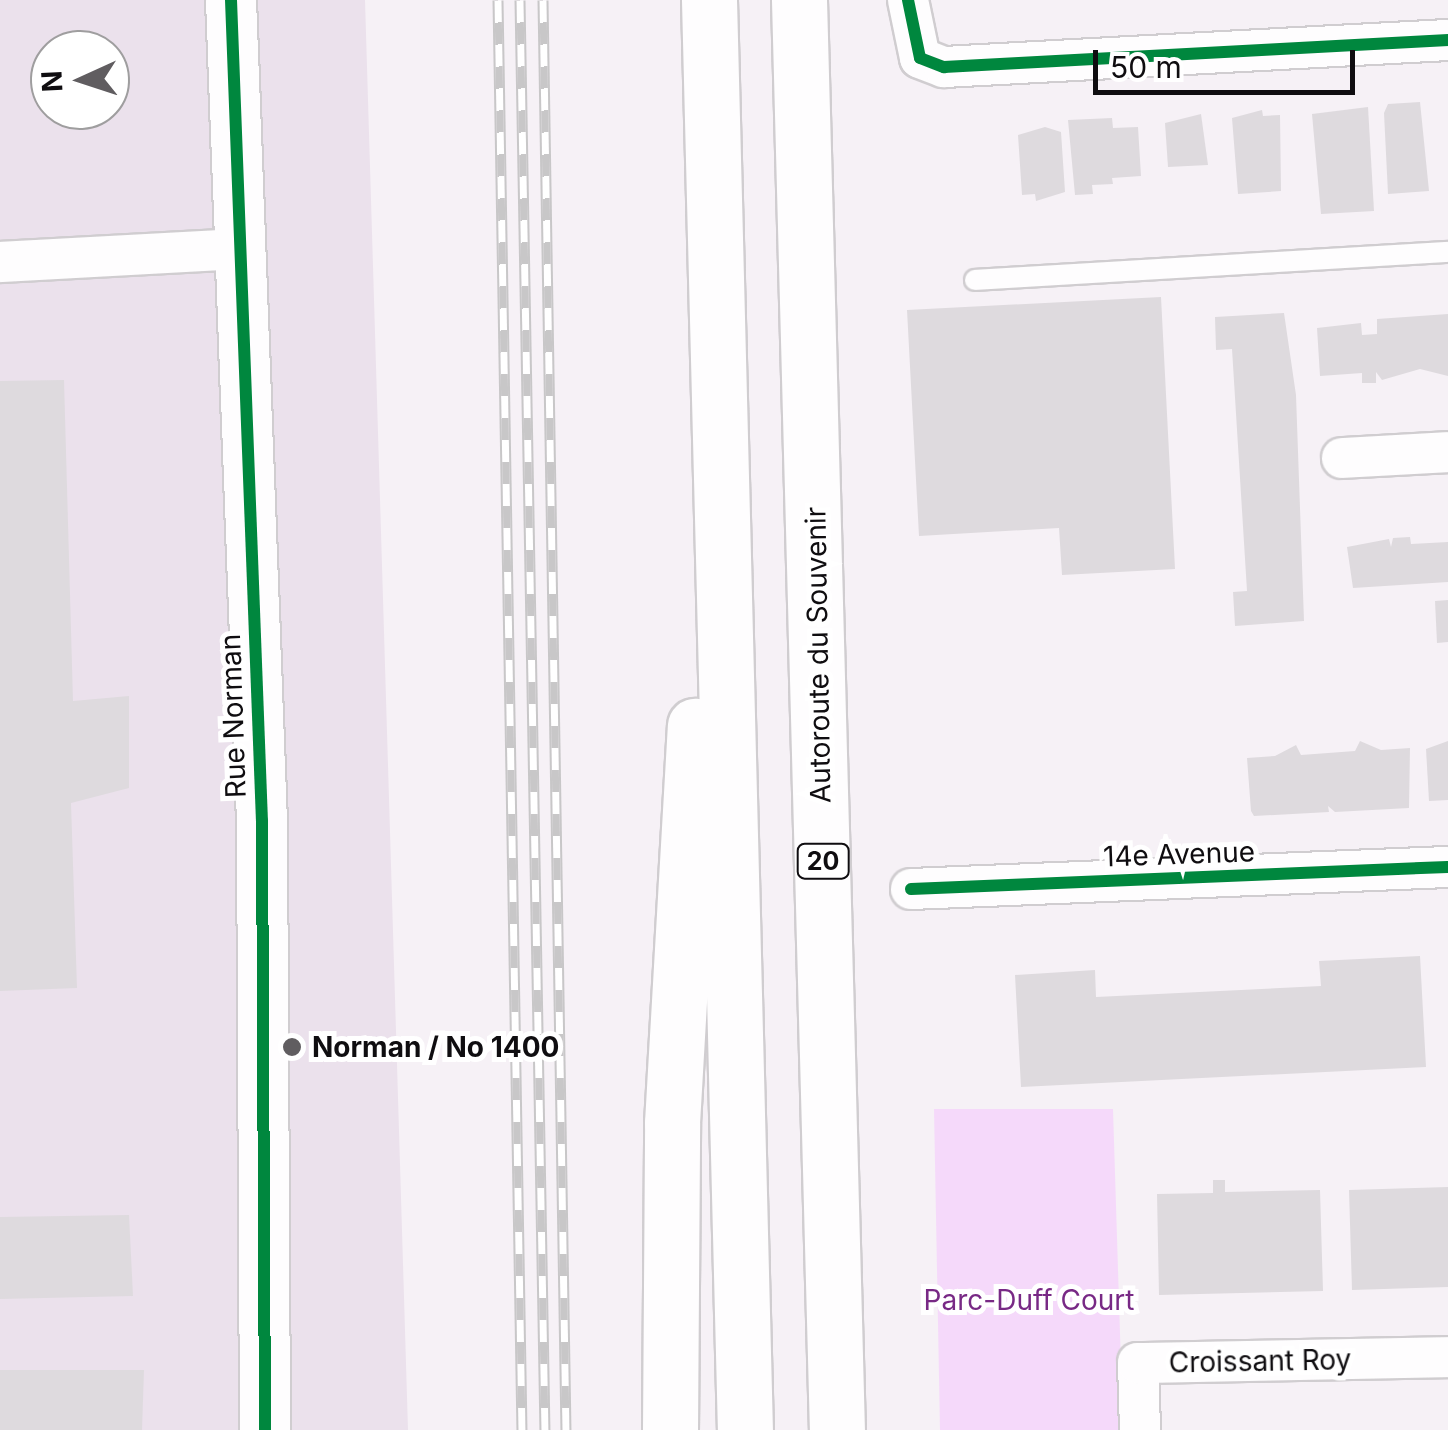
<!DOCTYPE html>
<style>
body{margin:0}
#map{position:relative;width:1448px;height:1430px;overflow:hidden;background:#f6f1f6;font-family:Inter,sans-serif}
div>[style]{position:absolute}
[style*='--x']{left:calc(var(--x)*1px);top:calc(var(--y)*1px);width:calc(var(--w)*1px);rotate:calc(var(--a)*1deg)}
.built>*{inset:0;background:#ebe1ec}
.green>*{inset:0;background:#f5d9fa}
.building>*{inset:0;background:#dedade}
.roads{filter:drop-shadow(2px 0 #d0cdd0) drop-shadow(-2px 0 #d0cdd0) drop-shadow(0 2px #d0cdd0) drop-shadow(0 -2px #d0cdd0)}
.service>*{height:20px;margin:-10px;padding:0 10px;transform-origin:10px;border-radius:10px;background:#fefdfe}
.minor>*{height:40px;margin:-20px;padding:0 20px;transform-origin:20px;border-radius:20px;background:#fefdfe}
.tertiary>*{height:50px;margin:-25px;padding:0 25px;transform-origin:25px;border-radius:25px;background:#fefdfe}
.motorway>*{height:55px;margin:-27.5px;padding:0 27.5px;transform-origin:27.5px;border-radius:27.5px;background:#fefdfe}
.rail>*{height:11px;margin-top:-5.5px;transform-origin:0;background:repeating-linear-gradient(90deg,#fff 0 22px,#c8c7c8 0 44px);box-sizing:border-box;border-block:2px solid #c8c7c8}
.cycleway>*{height:12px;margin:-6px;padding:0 6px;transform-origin:6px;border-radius:6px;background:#00873e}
.dots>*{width:28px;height:28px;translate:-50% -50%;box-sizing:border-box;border:5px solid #fff;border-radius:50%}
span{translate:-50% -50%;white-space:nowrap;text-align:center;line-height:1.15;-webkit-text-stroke:10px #fff;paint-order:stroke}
.shield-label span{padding:2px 8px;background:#fff;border:2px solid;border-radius:8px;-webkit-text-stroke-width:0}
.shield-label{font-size:25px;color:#0f0d10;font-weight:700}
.street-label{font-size:28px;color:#0f0d10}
.poi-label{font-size:28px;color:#0f0d10;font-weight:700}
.left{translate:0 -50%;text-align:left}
.park-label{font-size:28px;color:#782985}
.north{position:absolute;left:30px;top:30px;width:100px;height:100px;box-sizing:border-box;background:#fff;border:2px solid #9f9e9f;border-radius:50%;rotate:267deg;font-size:28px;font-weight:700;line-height:40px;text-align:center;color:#0f0d10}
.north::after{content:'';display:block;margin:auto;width:35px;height:45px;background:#605d60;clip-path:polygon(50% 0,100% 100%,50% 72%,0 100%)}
.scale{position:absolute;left:1093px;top:50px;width:262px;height:45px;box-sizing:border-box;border:5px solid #0f0d10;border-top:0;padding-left:12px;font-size:30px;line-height:35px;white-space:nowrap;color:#0f0d10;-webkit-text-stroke:8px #fff;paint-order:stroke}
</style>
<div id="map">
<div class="built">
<i style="clip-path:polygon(evenodd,0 0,365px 0,408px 1430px,0 1430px,0 0,50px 50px,110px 50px,110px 110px,50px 110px,50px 50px)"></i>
</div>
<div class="green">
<i style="clip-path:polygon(934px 1109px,1113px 1109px,1123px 1430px,940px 1430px)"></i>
</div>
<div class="building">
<i style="clip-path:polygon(1420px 102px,1429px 191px,1388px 194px,1384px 113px,1388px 104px)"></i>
<i style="clip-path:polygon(1368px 107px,1374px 211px,1321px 214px,1312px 114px)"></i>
<i style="clip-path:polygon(1262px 110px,1263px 116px,1280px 115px,1281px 191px,1238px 194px,1232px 118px)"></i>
<i style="clip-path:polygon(1201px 114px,1208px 165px,1168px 167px,1165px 123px)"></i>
<i style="clip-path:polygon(1112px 118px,1113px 128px,1138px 127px,1141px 176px,1112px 178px,1113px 184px,1092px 185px,1093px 194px,1075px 195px,1068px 120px)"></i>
<i style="clip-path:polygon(1045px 127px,1061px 132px,1065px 192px,1036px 201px,1035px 194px,1022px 195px,1018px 135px)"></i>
<i style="clip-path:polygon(1161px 297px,1175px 569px,1062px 575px,1059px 528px,919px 536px,907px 310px)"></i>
<i style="clip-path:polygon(1284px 313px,1296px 395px,1304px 621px,1235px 626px,1233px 592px,1247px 591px,1232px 349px,1216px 350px,1215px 317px)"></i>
<i style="clip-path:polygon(1448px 314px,1448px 376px,1420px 369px,1382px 380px,1376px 372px,1376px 383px,1362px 383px,1362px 373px,1320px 376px,1317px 328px,1361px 323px,1362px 335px,1377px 334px,1377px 319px)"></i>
<i style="clip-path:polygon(64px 380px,73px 701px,129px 696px,129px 788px,71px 803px,77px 988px,0 991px,0 381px)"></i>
<i style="clip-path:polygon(1410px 537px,1411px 544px,1448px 542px,1448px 582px,1353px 588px,1347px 547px,1389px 539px,1391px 547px,1393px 538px)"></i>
<i style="clip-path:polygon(1448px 600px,1448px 642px,1437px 643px,1435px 601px)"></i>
<i style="clip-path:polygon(1360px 741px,1381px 750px,1410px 748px,1409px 808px,1335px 812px,1328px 806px,1329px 812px,1254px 816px,1251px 811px,1247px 758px,1275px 756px,1296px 745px,1301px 755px,1355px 751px)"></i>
<i style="clip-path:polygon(1448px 741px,1448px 800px,1429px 801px,1426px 749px)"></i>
<i style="clip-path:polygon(1420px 956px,1426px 1067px,1021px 1087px,1015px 975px,1095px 970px,1096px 997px,1321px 986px,1319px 961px)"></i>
<i style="clip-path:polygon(1213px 1180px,1225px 1180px,1225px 1192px,1320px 1190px,1323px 1291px,1159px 1295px,1157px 1194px,1213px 1193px)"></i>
<i style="clip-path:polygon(1448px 1187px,1448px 1287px,1352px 1290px,1349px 1190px)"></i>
<i style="clip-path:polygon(129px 1215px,133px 1296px,0 1299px,0 1217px)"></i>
<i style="clip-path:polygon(0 1370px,144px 1370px,142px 1430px,0 1430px)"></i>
</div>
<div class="roads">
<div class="service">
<i style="--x:975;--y:280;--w:474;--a:-3.4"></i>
</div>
<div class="minor">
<i style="--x:908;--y:0;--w:59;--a:78.3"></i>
<i style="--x:920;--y:58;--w:26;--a:21"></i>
<i style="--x:944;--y:67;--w:505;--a:-3.07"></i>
<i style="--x:0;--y:262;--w:243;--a:-3.1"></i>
<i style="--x:1342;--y:458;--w:106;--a:-3.2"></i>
<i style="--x:911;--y:889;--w:537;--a:-2.35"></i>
<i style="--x:1140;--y:1430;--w:67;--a:-91.7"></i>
<i style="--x:1138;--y:1363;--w:310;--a:-1.1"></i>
</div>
<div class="tertiary">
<i style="--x:231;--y:0;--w:822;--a:87.84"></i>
<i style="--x:262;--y:821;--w:609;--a:89.72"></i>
</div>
<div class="motorway">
<i style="--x:709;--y:0;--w:1430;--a:88.56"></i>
<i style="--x:799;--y:0;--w:1431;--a:88.48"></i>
<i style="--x:670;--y:1430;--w:307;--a:-89.6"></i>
<i style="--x:672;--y:1123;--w:398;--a:-86.7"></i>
</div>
</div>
<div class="rail">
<i style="--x:498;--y:0;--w:1430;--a:89.04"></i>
<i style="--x:520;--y:0;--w:1430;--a:89"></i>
<i style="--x:543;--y:0;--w:1430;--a:89.08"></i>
</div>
<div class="cycleway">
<i style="--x:231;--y:0;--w:822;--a:87.84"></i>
<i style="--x:262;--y:821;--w:609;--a:89.72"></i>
<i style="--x:908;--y:0;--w:59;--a:78.3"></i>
<i style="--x:920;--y:58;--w:26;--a:21"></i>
<i style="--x:944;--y:67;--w:505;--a:-3.07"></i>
<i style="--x:911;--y:889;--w:537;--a:-2.35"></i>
</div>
<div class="dots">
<i style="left:292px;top:1047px;background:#605d60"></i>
</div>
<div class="shield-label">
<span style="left:823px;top:861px">20</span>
</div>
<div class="street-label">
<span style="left:818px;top:655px;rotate:-91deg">Autoroute du Souvenir</span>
<span style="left:233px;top:716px;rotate:-92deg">Rue Norman</span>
<span style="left:1179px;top:854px;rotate:-2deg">14e Avenue</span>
<span style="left:1260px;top:1361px;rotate:-1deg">Croissant Roy</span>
</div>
<div class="poi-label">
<span class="left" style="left:312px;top:1047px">Norman / No 1400</span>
</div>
<div class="park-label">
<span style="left:1029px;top:1300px">Parc-Duff Court</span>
</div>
<div class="north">N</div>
<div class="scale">50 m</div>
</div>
